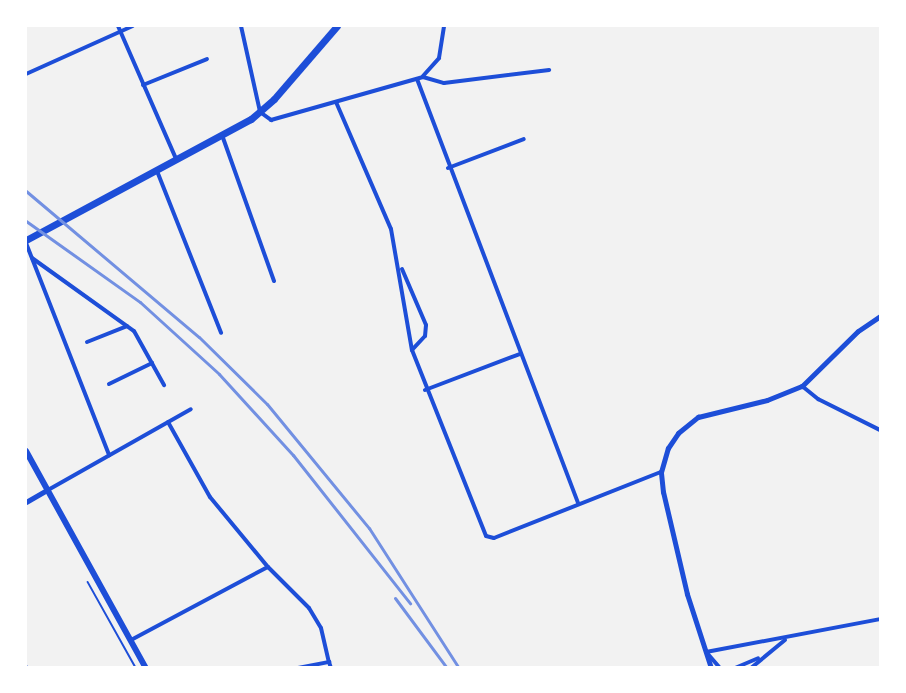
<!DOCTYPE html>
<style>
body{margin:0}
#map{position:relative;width:906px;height:693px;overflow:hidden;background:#f2f2f2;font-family:"Varela Round",sans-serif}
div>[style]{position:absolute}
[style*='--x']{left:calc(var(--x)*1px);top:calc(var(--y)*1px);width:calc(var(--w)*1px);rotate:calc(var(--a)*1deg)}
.path>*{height:1.5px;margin:-0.75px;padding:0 0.75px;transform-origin:0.75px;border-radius:0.75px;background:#1d4ed8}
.minor>*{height:4px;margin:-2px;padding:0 2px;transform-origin:2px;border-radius:2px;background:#1d4ed8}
.tertiary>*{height:5px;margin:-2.5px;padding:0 2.5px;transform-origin:2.5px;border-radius:2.5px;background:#1d4ed8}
.secondary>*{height:6px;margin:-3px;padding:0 3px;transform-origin:3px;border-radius:3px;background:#1d4ed8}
.primary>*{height:7px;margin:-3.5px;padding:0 3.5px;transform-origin:3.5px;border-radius:3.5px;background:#1d4ed8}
.rail>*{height:3px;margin:-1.5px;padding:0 1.5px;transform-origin:1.5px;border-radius:1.5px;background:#7290e2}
span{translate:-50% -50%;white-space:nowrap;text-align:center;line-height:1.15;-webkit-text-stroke:4.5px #fff;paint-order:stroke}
.frame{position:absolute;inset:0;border:27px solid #fff;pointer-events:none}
</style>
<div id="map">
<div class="path">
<i style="--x:88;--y:582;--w:98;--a:60.8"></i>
</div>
<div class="minor">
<i style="--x:118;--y:26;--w:145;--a:66.4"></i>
<i style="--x:241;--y:26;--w:88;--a:77.5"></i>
<i style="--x:260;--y:112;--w:14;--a:36"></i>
<i style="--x:271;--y:120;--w:158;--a:-15.8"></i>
<i style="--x:423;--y:77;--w:22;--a:16"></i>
<i style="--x:444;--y:83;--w:106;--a:-7.1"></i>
<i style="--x:26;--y:74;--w:117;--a:-24.2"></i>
<i style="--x:423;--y:76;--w:24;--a:-48"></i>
<i style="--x:439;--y:58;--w:32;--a:-81"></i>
<i style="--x:417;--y:79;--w:454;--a:69.2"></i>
<i style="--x:143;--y:85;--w:69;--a:-22.1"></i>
<i style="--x:336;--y:102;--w:138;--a:66.6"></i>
<i style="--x:391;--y:229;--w:123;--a:80.2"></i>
<i style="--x:412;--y:350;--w:200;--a:68.3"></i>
<i style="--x:486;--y:536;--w:8;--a:14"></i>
<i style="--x:494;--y:538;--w:180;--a:-21.6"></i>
<i style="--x:222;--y:135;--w:155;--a:70.4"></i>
<i style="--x:448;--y:168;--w:81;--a:-20.9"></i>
<i style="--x:157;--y:171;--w:174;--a:68.4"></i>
<i style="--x:26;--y:243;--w:228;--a:68.6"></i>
<i style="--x:32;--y:258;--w:125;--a:35.6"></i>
<i style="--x:134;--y:331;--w:62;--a:60.9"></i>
<i style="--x:402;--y:269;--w:61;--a:66.8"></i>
<i style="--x:426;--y:325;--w:11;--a:95"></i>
<i style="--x:425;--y:336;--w:19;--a:133"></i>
<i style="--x:87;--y:342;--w:43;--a:-21.8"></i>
<i style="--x:109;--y:384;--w:48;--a:-26"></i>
<i style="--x:802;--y:386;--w:21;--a:39"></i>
<i style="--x:818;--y:399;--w:69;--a:26.6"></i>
<i style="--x:425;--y:390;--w:102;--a:-20.8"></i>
<i style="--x:168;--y:422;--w:86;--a:60.8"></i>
<i style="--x:210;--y:497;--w:91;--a:50.4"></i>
<i style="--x:268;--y:567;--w:58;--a:45"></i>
<i style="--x:309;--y:608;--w:23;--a:59"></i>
<i style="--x:321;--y:628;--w:35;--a:77"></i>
<i style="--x:48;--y:490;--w:164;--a:-29.5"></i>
<i style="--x:131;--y:640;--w:155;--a:-28.1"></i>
<i style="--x:26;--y:667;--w:1;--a:90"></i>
<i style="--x:298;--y:668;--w:32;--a:-11"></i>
<i style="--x:329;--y:662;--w:6;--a:72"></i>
<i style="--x:720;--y:668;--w:21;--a:-131"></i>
<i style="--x:706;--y:652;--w:177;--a:-10.7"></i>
<i style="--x:735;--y:668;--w:25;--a:-23"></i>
<i style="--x:751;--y:668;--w:44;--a:-39.5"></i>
</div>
<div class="tertiary">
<i style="--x:26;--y:502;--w:24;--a:-30"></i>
<i style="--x:711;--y:668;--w:78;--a:-108"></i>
<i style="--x:687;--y:594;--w:105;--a:-103.2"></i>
<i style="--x:663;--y:492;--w:20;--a:-96"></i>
<i style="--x:661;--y:472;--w:25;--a:-74"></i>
<i style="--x:668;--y:448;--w:18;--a:-56"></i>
<i style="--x:678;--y:433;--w:26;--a:-39"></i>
<i style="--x:698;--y:417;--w:71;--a:-13.8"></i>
<i style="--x:767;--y:400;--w:38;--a:-22"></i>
<i style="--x:802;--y:386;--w:78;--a:-44.5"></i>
<i style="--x:858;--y:331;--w:27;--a:-34"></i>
</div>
<div class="secondary">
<i style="--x:26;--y:451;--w:248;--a:61.1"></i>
</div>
<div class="primary">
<i style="--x:26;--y:240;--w:255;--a:-28.3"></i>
<i style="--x:251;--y:119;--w:30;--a:-41"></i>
<i style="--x:274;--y:99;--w:96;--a:-49.2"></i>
</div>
<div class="rail">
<i style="--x:26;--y:191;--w:226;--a:40.2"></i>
<i style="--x:199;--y:337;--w:95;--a:44.6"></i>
<i style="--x:267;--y:404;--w:161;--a:50.6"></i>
<i style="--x:369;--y:528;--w:166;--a:57.3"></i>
<i style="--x:26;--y:221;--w:140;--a:35.4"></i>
<i style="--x:140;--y:302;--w:107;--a:42.3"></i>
<i style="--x:219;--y:374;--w:110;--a:47.6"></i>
<i style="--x:293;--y:455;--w:189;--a:51.7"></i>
<i style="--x:395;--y:598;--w:87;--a:53.4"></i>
</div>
<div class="frame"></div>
</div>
